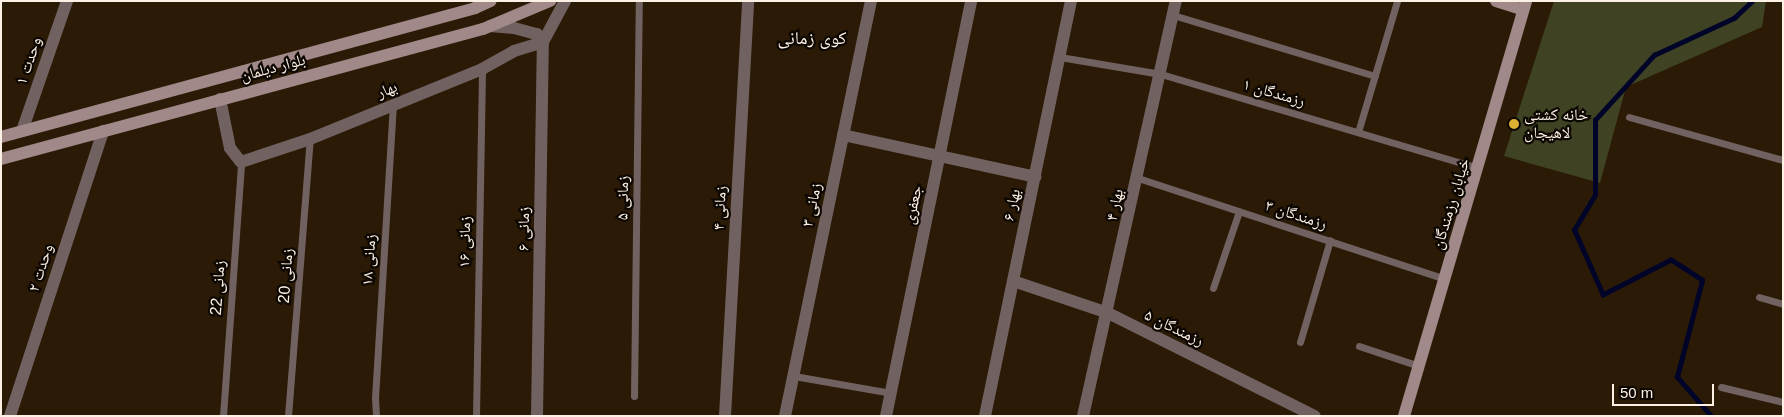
<!DOCTYPE html>
<meta charset="utf-8">
<style>
body{margin:0}
#map{position:relative;width:1784px;height:417px;overflow:hidden;background:#2b1a06;font-family:Helvetica,"Noto Naskh Arabic",sans-serif}
div>[style]{position:absolute}
[style*='--x']{left:calc(var(--x)*1px);top:calc(var(--y)*1px);width:calc(var(--w)*1px);rotate:calc(var(--a)*1deg)}
.green>*{inset:0;background:#3f4323}
.stream>*{height:4.5px;margin:-2.25px;padding:0 2.25px;transform-origin:2.25px;border-radius:2.25px;background:#000428}
.lane>*{height:7px;margin:-3.5px;padding:0 3.5px;transform-origin:3.5px;border-radius:3.5px;background:#716261}
.street>*{height:12px;margin:-6px;padding:0 6px;transform-origin:6px;border-radius:6px;background:#716261}
.secondary>*{height:12px;margin:-6px;padding:0 6px;transform-origin:6px;border-radius:6px;background:#a08988}
.dots>*{width:14px;height:14px;translate:-50% -50%;box-sizing:border-box;border:2px solid #0d0702;border-radius:50%}
span{translate:-50% -50%;white-space:nowrap;text-align:center;line-height:1.15;-webkit-text-stroke:4.5px #0d0702;paint-order:stroke}
.street-label{font-size:16px;color:#fdf1e5}
.poi-label{font-size:16px;color:#fdf1e5}
.left{translate:0 -50%;text-align:left}
.neighbourhood-label{font-size:18px;color:#fdf1e5}
.frame{position:absolute;inset:0;border:2px solid #fdf1e5;pointer-events:none}
.scale{position:absolute;left:1612px;top:384px;width:102px;height:22px;box-sizing:border-box;border:2px solid #fdf1e5;border-top:0;padding-left:6px;font-size:15px;line-height:18px;white-space:nowrap;color:#fdf1e5;-webkit-text-stroke:4px #0d0702;paint-order:stroke}
</style>
<div id="map">
<div class="green">
<i style="clip-path:polygon(1554px 1px,1766px 1px,1762px 27px,1626px 87px,1600px 183px,1504px 156px)"></i>
</div>
<div class="stream">
<i style="--x:1711;--y:416;--w:52;--a:-131.1"></i>
<i style="--x:1677;--y:377;--w:100;--a:-75.5"></i>
<i style="--x:1702;--y:280;--w:37;--a:-147"></i>
<i style="--x:1671;--y:260;--w:76;--a:152.8"></i>
<i style="--x:1603;--y:295;--w:71;--a:-114"></i>
<i style="--x:1574;--y:230;--w:41;--a:-59"></i>
<i style="--x:1595;--y:195;--w:75;--a:-90"></i>
<i style="--x:1595;--y:120;--w:88;--a:-47.8"></i>
<i style="--x:1654;--y:55;--w:88;--a:-24.8"></i>
<i style="--x:1734;--y:18;--w:25;--a:-43"></i>
</div>
<div class="lane">
<i style="--x:1173;--y:15;--w:211;--a:16.8"></i>
<i style="--x:1060;--y:57;--w:102;--a:9.6"></i>
<i style="--x:1161;--y:74;--w:331;--a:16.5"></i>
<i style="--x:1629;--y:117;--w:160;--a:15.6"></i>
<i style="--x:1358;--y:132;--w:137;--a:-73.4"></i>
<i style="--x:1138;--y:178;--w:324;--a:18.2"></i>
<i style="--x:1213;--y:288;--w:81;--a:-71.3"></i>
<i style="--x:1759;--y:297;--w:25;--a:16"></i>
<i style="--x:1300;--y:342;--w:106;--a:-73.6"></i>
<i style="--x:1359;--y:346;--w:63;--a:18.4"></i>
<i style="--x:794;--y:376;--w:98;--a:9.9"></i>
<i style="--x:1721;--y:387;--w:64;--a:13.6"></i>
<i style="--x:634;--y:396;--w:395;--a:-89.3"></i>
<i style="--x:223;--y:416;--w:255;--a:-85.9"></i>
<i style="--x:288;--y:416;--w:278;--a:-85.5"></i>
<i style="--x:376;--y:416;--w:18;--a:-93"></i>
<i style="--x:375;--y:398;--w:294;--a:-86.5"></i>
<i style="--x:476;--y:416;--w:347;--a:-89"></i>
</div>
<div class="street">
<i style="--x:490;--y:26;--w:24;--a:5"></i>
<i style="--x:514;--y:28;--w:24;--a:15"></i>
<i style="--x:537;--y:34;--w:10;--a:53"></i>
<i style="--x:220;--y:99;--w:50;--a:78.5"></i>
<i style="--x:230;--y:148;--w:18;--a:52"></i>
<i style="--x:241;--y:162;--w:73;--a:-18.4"></i>
<i style="--x:310;--y:139;--w:186;--a:-22.1"></i>
<i style="--x:482;--y:69;--w:37;--a:-29"></i>
<i style="--x:514;--y:51;--w:30;--a:-17"></i>
<i style="--x:22;--y:131;--w:138;--a:-70.9"></i>
<i style="--x:843;--y:135;--w:197;--a:12.3"></i>
<i style="--x:1013;--y:281;--w:100;--a:18.6"></i>
<i style="--x:1108;--y:313;--w:231;--a:26.5"></i>
<i style="--x:10;--y:416;--w:300;--a:-71.9"></i>
<i style="--x:537;--y:416;--w:374;--a:-89.1"></i>
<i style="--x:543;--y:42;--w:47;--a:-61.8"></i>
<i style="--x:725;--y:416;--w:416;--a:-86.8"></i>
<i style="--x:785;--y:416;--w:424;--a:-78.3"></i>
<i style="--x:886;--y:416;--w:424;--a:-78.4"></i>
<i style="--x:985;--y:416;--w:424;--a:-78.3"></i>
<i style="--x:1083;--y:416;--w:425;--a:-77.4"></i>
</div>
<div class="secondary">
<i style="--x:1496;--y:1;--w:28;--a:18"></i>
<i style="--x:1;--y:137;--w:491;--a:-15.2"></i>
<i style="--x:475;--y:8;--w:17;--a:-24"></i>
<i style="--x:1;--y:159;--w:499;--a:-15.1"></i>
<i style="--x:483;--y:29;--w:73;--a:-22.7"></i>
<i style="--x:1404;--y:416;--w:433;--a:-73.6"></i>
</div>
<div class="dots">
<i style="left:1514px;top:124px;background:#e0b034"></i>
</div>
<div class="street-label">
<span style="left:29px;top:61px;rotate:-71deg">وحدت ۱</span>
<span style="left:273px;top:68px;rotate:-15deg">بلوار دیلمان</span>
<span style="left:387px;top:90px;rotate:-22deg">بهار</span>
<span style="left:1274px;top:93px;rotate:16deg">رزمندگان ۱</span>
<span style="left:623px;top:198px;rotate:-89deg">زمانی ۵</span>
<span style="left:1451px;top:204px;rotate:-73deg">خیابان رزمندگان</span>
<span style="left:812px;top:205px;rotate:-78deg">زمانی ۳</span>
<span style="left:913px;top:205px;rotate:-78deg">جعفری</span>
<span style="left:1012px;top:205px;rotate:-78deg">بهار ۶</span>
<span style="left:1115px;top:205px;rotate:-78deg">بهار ۴</span>
<span style="left:720px;top:208px;rotate:-87deg">زمانی ۴</span>
<span style="left:1296px;top:215px;rotate:18deg">رزمندگان ۳</span>
<span style="left:524px;top:229px;rotate:-89deg">زمانی ۶</span>
<span style="left:465px;top:242px;rotate:-89deg">زمانی ۱۶</span>
<span style="left:369px;top:260px;rotate:-86deg">زمانی ۱۸</span>
<span style="left:41px;top:268px;rotate:-72deg">وحدت ۲</span>
<span style="left:286px;top:276px;rotate:-86deg">زمانی 20</span>
<span style="left:218px;top:288px;rotate:-86deg">زمانی 22</span>
<span style="left:1174px;top:328px;rotate:26deg">رزمندگان ۵</span>
</div>
<div class="poi-label">
<span class="left" style="left:1524px;top:124px">خانه کشتی<br>لاهیجان</span>
</div>
<div class="neighbourhood-label">
<span style="left:812px;top:38px">کوی زمانی</span>
</div>
<div class="frame"></div>
<div class="scale">50 m</div>
</div>
